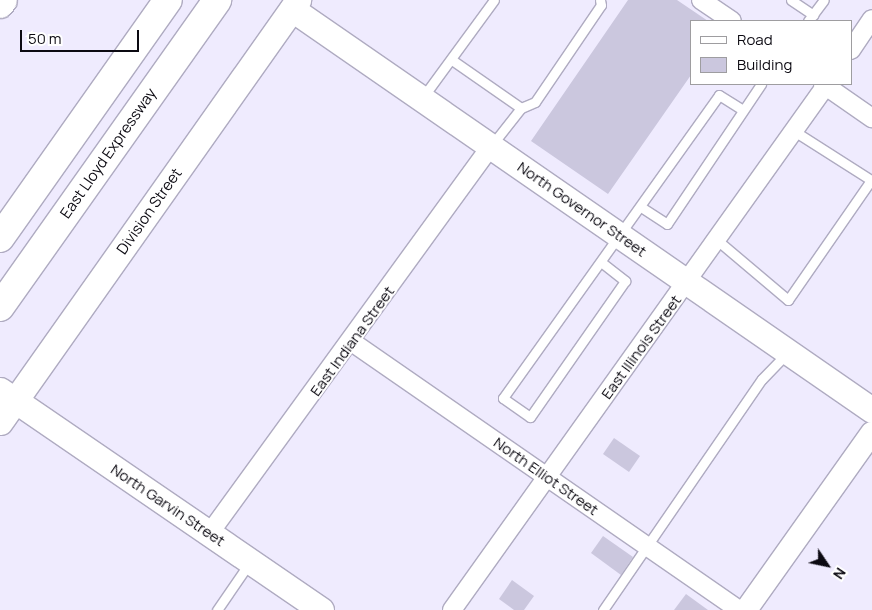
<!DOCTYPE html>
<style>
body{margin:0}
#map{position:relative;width:872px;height:610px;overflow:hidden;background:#efebfe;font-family:Manrope,sans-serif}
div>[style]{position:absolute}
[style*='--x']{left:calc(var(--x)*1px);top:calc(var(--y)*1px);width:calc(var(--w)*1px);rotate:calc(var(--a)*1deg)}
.building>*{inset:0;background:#cbc7de}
.roads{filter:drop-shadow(1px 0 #afabc1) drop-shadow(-1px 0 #afabc1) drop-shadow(0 1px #afabc1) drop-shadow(0 -1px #afabc1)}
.service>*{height:9px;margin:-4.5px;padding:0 4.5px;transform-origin:4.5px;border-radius:4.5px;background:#fff}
.minor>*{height:18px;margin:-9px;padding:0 9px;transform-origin:9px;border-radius:9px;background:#fff}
.tertiary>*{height:22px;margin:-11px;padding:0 11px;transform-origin:11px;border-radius:11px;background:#fff}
.secondary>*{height:25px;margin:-12.5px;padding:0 12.5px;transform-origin:12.5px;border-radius:12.5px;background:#fff}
.motorway>*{height:28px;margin:-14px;padding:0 14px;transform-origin:14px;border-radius:14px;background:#fff}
span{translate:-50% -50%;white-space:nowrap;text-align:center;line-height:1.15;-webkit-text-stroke:4px #fff;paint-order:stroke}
.street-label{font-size:15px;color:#0c0a12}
.legend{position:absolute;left:690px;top:20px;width:162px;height:65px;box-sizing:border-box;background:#fff;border:1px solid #9e9da0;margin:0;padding:6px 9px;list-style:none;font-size:15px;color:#0c0a12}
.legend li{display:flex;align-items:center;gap:10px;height:25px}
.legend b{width:25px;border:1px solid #9e9da0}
.north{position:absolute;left:802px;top:540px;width:50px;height:50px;-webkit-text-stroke:4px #fff;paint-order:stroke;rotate:124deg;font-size:14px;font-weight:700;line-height:20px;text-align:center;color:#0c0a12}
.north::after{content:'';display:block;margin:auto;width:18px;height:22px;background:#0c0a12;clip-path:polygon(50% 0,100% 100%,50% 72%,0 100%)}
.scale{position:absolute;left:20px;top:30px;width:119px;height:22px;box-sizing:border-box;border:2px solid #0c0a12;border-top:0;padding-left:6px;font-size:15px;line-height:18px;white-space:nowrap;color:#0c0a12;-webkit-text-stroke:4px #fff;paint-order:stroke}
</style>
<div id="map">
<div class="building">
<i style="clip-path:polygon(628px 0,677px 0,708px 21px,691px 21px,691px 75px,608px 194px,531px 141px)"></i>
<i style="clip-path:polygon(614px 438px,640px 456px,629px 472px,603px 454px)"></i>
<i style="clip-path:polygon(603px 536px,633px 557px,621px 575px,591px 553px)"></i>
<i style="clip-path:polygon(512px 580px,534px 596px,524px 610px,514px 610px,499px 599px)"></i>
<i style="clip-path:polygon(686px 594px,708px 610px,674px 610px)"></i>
</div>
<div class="roads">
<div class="service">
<i style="--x:791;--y:0;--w:27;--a:34"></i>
<i style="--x:808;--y:21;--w:26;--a:-53"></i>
<i style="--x:452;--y:60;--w:84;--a:34.8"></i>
<i style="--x:423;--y:97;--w:120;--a:-53.8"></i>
<i style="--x:491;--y:146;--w:48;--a:-51.7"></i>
<i style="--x:521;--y:108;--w:15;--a:-23"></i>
<i style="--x:535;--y:102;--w:117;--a:-55.8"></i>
<i style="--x:601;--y:5;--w:5;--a:-101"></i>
<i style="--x:641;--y:207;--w:31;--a:33"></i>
<i style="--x:667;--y:224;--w:169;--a:-56.1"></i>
<i style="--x:717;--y:240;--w:93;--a:40.2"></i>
<i style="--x:788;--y:300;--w:146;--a:-55.3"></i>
<i style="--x:871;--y:180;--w:91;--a:-147.5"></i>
<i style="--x:601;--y:262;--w:31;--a:38"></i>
<i style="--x:625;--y:281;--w:166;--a:124.9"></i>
<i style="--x:530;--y:417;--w:33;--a:-145"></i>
<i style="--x:503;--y:398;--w:372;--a:-54.5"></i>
<i style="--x:719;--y:95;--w:28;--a:32"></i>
<i style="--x:217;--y:610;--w:58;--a:-55.5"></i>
<i style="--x:603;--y:610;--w:280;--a:-55.5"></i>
<i style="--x:762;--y:379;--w:35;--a:-46"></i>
</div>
<div class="minor">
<i style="--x:701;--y:0;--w:37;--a:34"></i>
<i style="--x:851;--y:50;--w:37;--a:-56"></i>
<i style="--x:823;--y:84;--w:60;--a:34.8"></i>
<i style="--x:352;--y:342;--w:471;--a:34.7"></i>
<i style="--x:209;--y:534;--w:480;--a:-54"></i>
<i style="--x:452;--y:610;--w:646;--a:-54.51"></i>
</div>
<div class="tertiary">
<i style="--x:746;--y:610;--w:217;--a:-54.6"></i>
</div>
<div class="secondary">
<i style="--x:0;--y:5;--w:6;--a:-51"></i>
<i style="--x:292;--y:9;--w:705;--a:34.66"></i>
<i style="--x:0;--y:390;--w:389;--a:34.4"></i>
<i style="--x:0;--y:422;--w:517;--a:-54.77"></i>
</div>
<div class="motorway">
<i style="--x:0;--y:238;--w:291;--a:-54.8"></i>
<i style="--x:0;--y:307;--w:376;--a:-54.7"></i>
</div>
</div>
<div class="street-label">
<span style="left:108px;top:153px;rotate:-55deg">East Lloyd Expressway</span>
<span style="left:582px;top:209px;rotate:35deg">North Governor Street</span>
<span style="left:149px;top:211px;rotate:-55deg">Division Street</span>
<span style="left:352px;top:341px;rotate:-54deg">East Indiana Street</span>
<span style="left:641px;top:347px;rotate:-54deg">East Illinois Street</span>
<span style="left:546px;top:476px;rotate:35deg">North Elliot Street</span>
<span style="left:168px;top:505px;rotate:34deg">North Garvin Street</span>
</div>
<ul class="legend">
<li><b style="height:6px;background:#fff"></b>Road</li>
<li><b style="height:14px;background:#cbc7de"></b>Building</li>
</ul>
<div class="north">N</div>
<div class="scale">50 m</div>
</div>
